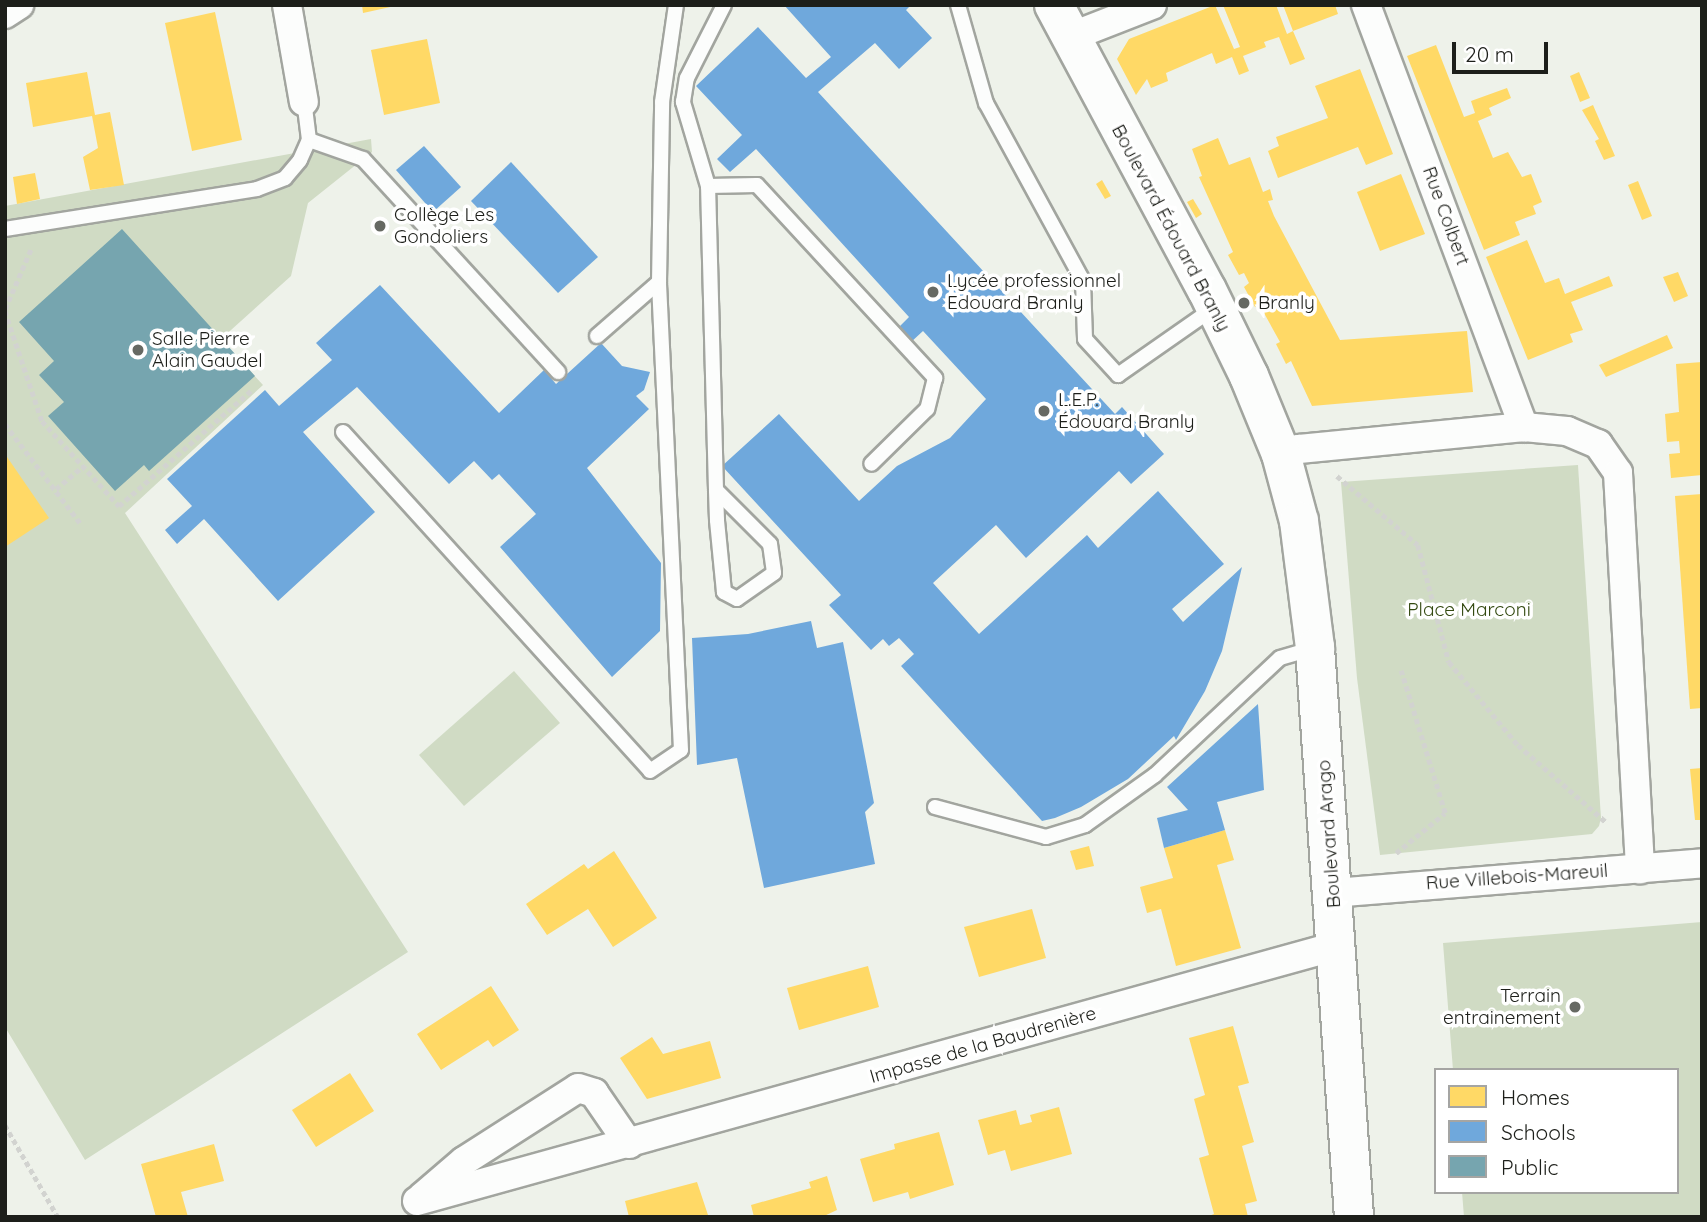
<!DOCTYPE html>
<meta charset="utf-8">
<style>
body{margin:0}
#map{position:relative;width:1707px;height:1222px;overflow:hidden;background:#eef2ea;font-family:Quicksand,sans-serif}
div>[style]{position:absolute}
[style*='--x']{left:calc(var(--x)*1px);top:calc(var(--y)*1px);width:calc(var(--w)*1px);rotate:calc(var(--a)*1deg)}
.green>*{inset:0;background:#d0dbc4}
.homes>*{inset:0;background:#ffd966}
.schools>*{inset:0;background:#6fa8dc}
.public>*{inset:0;background:#76a5af}
.path>*{height:4.5px;margin-top:-2.25px;transform-origin:0;background:repeating-linear-gradient(90deg,#d2d3d0 0 5px,transparent 0 8.5px)}
.roads{filter:drop-shadow(2px 0 #a2a59f) drop-shadow(-2px 0 #a2a59f) drop-shadow(0 2px #a2a59f) drop-shadow(0 -2px #a2a59f)}
.lane>*{height:14px;margin:-7px;padding:0 7px;transform-origin:7px;border-radius:7px;background:#fcfdfc}
.street>*{height:28px;margin:-14px;padding:0 14px;transform-origin:14px;border-radius:14px;background:#fcfdfc}
.secondary>*{height:38px;margin:-19px;padding:0 19px;transform-origin:19px;border-radius:19px;background:#fcfdfc}
.dots>*{width:19px;height:19px;translate:-50% -50%;box-sizing:border-box;border:4px solid #fff;border-radius:50%}
span{translate:-50% -50%;white-space:nowrap;text-align:center;line-height:1.15;-webkit-text-stroke:7px #fff;paint-order:stroke}
.poi-label{font-size:19px;color:#1d1f1a}
.left{translate:0 -50%;text-align:left}
.right{translate:-100% -50%;text-align:right}
.street-label{font-size:19px;color:#1d1f1a}
.park-label{font-size:19px;color:#344a11}
.frame{position:absolute;inset:0;border:7px solid #1d1f1a;pointer-events:none}
.legend{position:absolute;left:1434px;top:1068px;width:245px;height:126px;box-sizing:border-box;background:#fff;border:2px solid #a5a5a3;margin:0;padding:9px 12px;list-style:none;font-size:21px;color:#1d1f1a}
.legend li{display:flex;align-items:center;gap:14px;height:35px}
.legend b{width:35px;border:2px solid #a5a5a3}
.scale{position:absolute;left:1452px;top:42px;width:96px;height:32px;box-sizing:border-box;border:4px solid #1d1f1a;border-top:0;padding-left:9px;font-size:21px;line-height:24px;white-space:nowrap;color:#1d1f1a;-webkit-text-stroke:5px #fff;paint-order:stroke}
</style>
<div id="map">
<div class="green">
<i style="clip-path:polygon(371px 139px,372px 152px,308px 203px,291px 276px,221px 339px,263px 385px,125px 513px,408px 952px,85px 1160px,5px 1027px,5px 206px)"></i>
<i style="clip-path:polygon(1578px 465px,1601px 818px,1599px 826px,1592px 834px,1380px 855px,1357px 678px,1341px 482px)"></i>
<i style="clip-path:polygon(514px 671px,560px 723px,464px 806px,419px 755px)"></i>
<i style="clip-path:polygon(1702px 922px,1702px 1217px,1464px 1217px,1462px 1192px,1677px 1192px,1677px 1070px,1453px 1070px,1443px 943px)"></i>
</div>
<div class="homes">
<i style="clip-path:polygon(362px 5px,395px 5px,395px 6px,363px 13px)"></i>
<i style="clip-path:polygon(1215px 5px,1234px 49px,1240px 47px,1223px 5px,1276px 5px,1287px 34px,1293px 31px,1283px 5px,1335px 5px,1338px 14px,1293px 31px,1305px 59px,1290px 65px,1279px 37px,1264px 42px,1266px 47px,1243px 56px,1249px 71px,1239px 75px,1232px 57px,1216px 64px,1212px 53px,1166px 73px,1168px 81px,1151px 88px,1147px 79px,1136px 95px,1117px 59px,1129px 39px)"></i>
<i style="clip-path:polygon(215px 12px,242px 140px,192px 151px,165px 23px)"></i>
<i style="clip-path:polygon(427px 39px,440px 103px,384px 115px,371px 50px)"></i>
<i style="clip-path:polygon(1436px 45px,1464px 117px,1475px 113px,1471px 101px,1507px 88px,1511px 98px,1489px 108px,1492px 115px,1478px 121px,1493px 158px,1508px 152px,1522px 177px,1531px 174px,1542px 202px,1533px 206px,1536px 214px,1515px 222px,1520px 235px,1484px 250px,1407px 56px)"></i>
<i style="clip-path:polygon(1360px 69px,1393px 154px,1366px 165px,1358px 147px,1278px 178px,1268px 151px,1279px 146px,1276px 137px,1328px 118px,1315px 86px)"></i>
<i style="clip-path:polygon(87px 72px,95px 115px,110px 112px,124px 185px,90px 190px,83px 157px,98px 148px,92px 116px,33px 127px,26px 83px)"></i>
<i style="clip-path:polygon(1579px 72px,1590px 98px,1580px 102px,1570px 76px)"></i>
<i style="clip-path:polygon(1593px 105px,1615px 156px,1604px 160px,1595px 141px,1599px 139px,1582px 110px)"></i>
<i style="clip-path:polygon(1218px 138px,1229px 165px,1250px 157px,1263px 192px,1270px 189px,1273px 200px,1268px 201px,1274px 216px,1340px 340px,1467px 331px,1473px 392px,1312px 406px,1291px 361px,1286px 364px,1276px 344px,1280px 342px,1259px 304px,1255px 307px,1244px 287px,1249px 283px,1244px 273px,1239px 275px,1228px 255px,1233px 252px,1199px 177px,1202px 176px,1192px 149px)"></i>
<i style="clip-path:polygon(35px 173px,40px 199px,17px 204px,13px 177px)"></i>
<i style="clip-path:polygon(1401px 174px,1425px 234px,1380px 251px,1357px 192px)"></i>
<i style="clip-path:polygon(1102px 180px,1111px 196px,1105px 199px,1096px 184px)"></i>
<i style="clip-path:polygon(1638px 181px,1652px 216px,1642px 220px,1628px 185px)"></i>
<i style="clip-path:polygon(1193px 199px,1202px 214px,1196px 218px,1187px 202px)"></i>
<i style="clip-path:polygon(1527px 240px,1545px 283px,1559px 278px,1565px 294px,1609px 276px,1613px 286px,1571px 302px,1583px 330px,1570px 334px,1573px 342px,1528px 360px,1486px 257px)"></i>
<i style="clip-path:polygon(1678px 272px,1688px 296px,1674px 302px,1663px 277px)"></i>
<i style="clip-path:polygon(1667px 335px,1673px 348px,1606px 377px,1599px 365px)"></i>
<i style="clip-path:polygon(1702px 362px,1702px 475px,1671px 478px,1669px 454px,1680px 453px,1679px 441px,1667px 442px,1665px 414px,1679px 412px,1676px 364px)"></i>
<i style="clip-path:polygon(5px 454px,49px 518px,5px 547px)"></i>
<i style="clip-path:polygon(1702px 494px,1702px 708px,1690px 709px,1675px 496px)"></i>
<i style="clip-path:polygon(1702px 768px,1702px 820px,1695px 820px,1690px 769px)"></i>
<i style="clip-path:polygon(1225px 830px,1234px 860px,1217px 865px,1241px 948px,1176px 966px,1161px 909px,1147px 913px,1140px 887px,1173px 878px,1164px 848px)"></i>
<i style="clip-path:polygon(1089px 846px,1094px 866px,1076px 870px,1070px 851px)"></i>
<i style="clip-path:polygon(614px 851px,657px 918px,613px 947px,588px 909px,547px 935px,526px 904px,584px 864px,588px 869px)"></i>
<i style="clip-path:polygon(1032px 909px,1046px 958px,979px 977px,964px 927px)"></i>
<i style="clip-path:polygon(868px 966px,879px 1007px,799px 1030px,787px 988px)"></i>
<i style="clip-path:polygon(491px 986px,519px 1030px,493px 1047px,488px 1040px,441px 1070px,417px 1034px)"></i>
<i style="clip-path:polygon(1233px 1026px,1249px 1083px,1238px 1086px,1254px 1142px,1242px 1146px,1257px 1201px,1245px 1204px,1248px 1217px,1206px 1217px,1214px 1214px,1199px 1158px,1209px 1155px,1194px 1099px,1205px 1095px,1189px 1038px)"></i>
<i style="clip-path:polygon(652px 1037px,663px 1054px,710px 1041px,721px 1078px,647px 1099px,620px 1058px)"></i>
<i style="clip-path:polygon(350px 1073px,374px 1111px,316px 1147px,292px 1110px)"></i>
<i style="clip-path:polygon(1059px 1107px,1072px 1154px,1011px 1171px,1005px 1150px,988px 1155px,978px 1120px,1016px 1110px,1020px 1125px,1032px 1122px,1030px 1115px)"></i>
<i style="clip-path:polygon(939px 1132px,954px 1185px,910px 1199px,908px 1192px,873px 1202px,860px 1159px,895px 1149px,894px 1144px)"></i>
<i style="clip-path:polygon(214px 1144px,224px 1181px,181px 1192px,188px 1217px,156px 1217px,141px 1164px)"></i>
<i style="clip-path:polygon(827px 1176px,837px 1210px,822px 1217px,754px 1217px,751px 1205px,811px 1188px,809px 1182px)"></i>
<i style="clip-path:polygon(697px 1182px,708px 1215px,629px 1217px,625px 1201px)"></i>
</div>
<div class="schools">
<i style="clip-path:polygon(784px 5px,911px 5px,906px 10px,932px 38px,899px 69px,875px 43px,818px 92px,1115px 414px,1122px 407px,1164px 454px,1131px 484px,1119px 471px,1026px 558px,996px 525px,933px 583px,979px 634px,1087px 535px,1098px 548px,1158px 491px,1224px 564px,1172px 609px,1183px 622px,1242px 567px,1222px 651px,1205px 691px,1176px 740px,1174px 736px,1128px 779px,1081px 807px,1055px 818px,1042px 821px,901px 666px,914px 654px,899px 638px,889px 646px,883px 639px,871px 650px,829px 605px,841px 595px,722px 466px,779px 414px,859px 501px,897px 466px,950px 438px,986px 399px,923px 331px,910px 343px,897px 329px,909px 317px,756px 149px,730px 172px,717px 159px,742px 135px,696px 86px,758px 27px,806px 78px,831px 57px)"></i>
<i style="clip-path:polygon(424px 146px,461px 187px,433px 212px,396px 170px)"></i>
<i style="clip-path:polygon(511px 162px,598px 257px,558px 293px,471px 201px)"></i>
<i style="clip-path:polygon(380px 285px,499px 413px,544px 370px,556px 384px,601px 343px,622px 366px,650px 372px,644px 390px,636px 396px,649px 409px,587px 468px,661px 563px,660px 631px,612px 677px,500px 547px,536px 514px,499px 474px,492px 480px,474px 461px,449px 484px,357px 387px,303px 432px,375px 512px,278px 601px,204px 519px,177px 544px,165px 530px,192px 506px,167px 479px,265px 390px,279px 406px,332px 360px,316px 343px)"></i>
<i style="clip-path:polygon(811px 621px,817px 648px,843px 642px,874px 803px,865px 812px,875px 864px,764px 888px,737px 758px,697px 765px,692px 638px,748px 634px)"></i>
<i style="clip-path:polygon(1258px 704px,1264px 790px,1217px 802px,1225px 830px,1164px 848px,1157px 818px,1188px 810px,1167px 787px)"></i>
</div>
<div class="public">
<i style="clip-path:polygon(122px 229px,255px 376px,149px 471px,144px 465px,115px 491px,48px 416px,64px 402px,39px 375px,54px 361px,19px 322px)"></i>
</div>
<div class="path">
<i style="--x:5;--y:309;--w:65;--a:-66.6"></i>
<i style="--x:5;--y:311;--w:116;--a:71.4"></i>
<i style="--x:42;--y:421;--w:115;--a:47.8"></i>
<i style="--x:119;--y:506;--w:176;--a:-41.1"></i>
<i style="--x:5;--y:424;--w:126;--a:52.8"></i>
<i style="--x:1337;--y:476;--w:106;--a:40.4"></i>
<i style="--x:1418;--y:545;--w:121;--a:75.2"></i>
<i style="--x:1449;--y:662;--w:108;--a:50.3"></i>
<i style="--x:1518;--y:745;--w:117;--a:41.2"></i>
<i style="--x:56;--y:489;--w:35;--a:-40"></i>
<i style="--x:1396;--y:853;--w:63;--a:-39.2"></i>
<i style="--x:1445;--y:813;--w:149;--a:-107.2"></i>
<i style="--x:5;--y:1125;--w:106;--a:60.1"></i>
</div>
<div class="roads">
<div class="lane">
<i style="--x:958;--y:5;--w:102;--a:74.1"></i>
<i style="--x:986;--y:103;--w:203;--a:61.4"></i>
<i style="--x:1083;--y:281;--w:58;--a:88"></i>
<i style="--x:1085;--y:339;--w:49;--a:47.5"></i>
<i style="--x:1118;--y:375;--w:117;--a:-34.9"></i>
<i style="--x:309;--y:140;--w:57;--a:19.4"></i>
<i style="--x:363;--y:159;--w:289;--a:47.5"></i>
<i style="--x:708;--y:186;--w:49;--a:-1.2"></i>
<i style="--x:757;--y:185;--w:263;--a:47.3"></i>
<i style="--x:935;--y:378;--w:32;--a:104"></i>
<i style="--x:927;--y:409;--w:78;--a:135.5"></i>
<i style="--x:5;--y:229;--w:255;--a:-9"></i>
<i style="--x:257;--y:189;--w:30;--a:-21"></i>
<i style="--x:285;--y:178;--w:23;--a:-50"></i>
<i style="--x:300;--y:160;--w:22;--a:-66"></i>
<i style="--x:309;--y:140;--w:38;--a:-97"></i>
<i style="--x:597;--y:336;--w:82;--a:-41.1"></i>
<i style="--x:343;--y:432;--w:457;--a:47.8"></i>
<i style="--x:650;--y:771;--w:37;--a:-34"></i>
<i style="--x:681;--y:750;--w:469;--a:-92.7"></i>
<i style="--x:659;--y:282;--w:180;--a:-89"></i>
<i style="--x:662;--y:102;--w:98;--a:-81.8"></i>
<i style="--x:716;--y:490;--w:76;--a:45"></i>
<i style="--x:770;--y:544;--w:29;--a:82"></i>
<i style="--x:774;--y:573;--w:45;--a:144.9"></i>
<i style="--x:737;--y:599;--w:15;--a:-152"></i>
<i style="--x:724;--y:592;--w:72;--a:-95.6"></i>
<i style="--x:717;--y:520;--w:30;--a:-92"></i>
<i style="--x:716;--y:490;--w:304;--a:-91.5"></i>
<i style="--x:708;--y:186;--w:88;--a:-106.6"></i>
<i style="--x:683;--y:102;--w:24;--a:-81"></i>
<i style="--x:687;--y:78;--w:82;--a:-63.1"></i>
<i style="--x:935;--y:807;--w:115;--a:15.1"></i>
<i style="--x:1046;--y:837;--w:41;--a:-17.1"></i>
<i style="--x:1085;--y:825;--w:86;--a:-35.5"></i>
<i style="--x:1155;--y:775;--w:171;--a:-43.1"></i>
<i style="--x:1280;--y:658;--w:35;--a:-16"></i>
</div>
<div class="street">
<i style="--x:287;--y:5;--w:98;--a:80.1"></i>
<i style="--x:1366;--y:5;--w:451;--a:69.5"></i>
<i style="--x:5;--y:14;--w:17;--a:-33"></i>
<i style="--x:1070;--y:37;--w:88;--a:-21.3"></i>
<i style="--x:1281;--y:454;--w:19;--a:-16"></i>
<i style="--x:1299;--y:449;--w:226;--a:-5.6"></i>
<i style="--x:1524;--y:427;--w:43;--a:5.3"></i>
<i style="--x:1567;--y:431;--w:34;--a:23"></i>
<i style="--x:1598;--y:444;--w:35;--a:55"></i>
<i style="--x:1618;--y:473;--w:397;--a:86.8"></i>
<i style="--x:1333;--y:893;--w:370;--a:-4.6"></i>
<i style="--x:422;--y:1197;--w:55;--a:-40.6"></i>
<i style="--x:464;--y:1161;--w:135;--a:-32.6"></i>
<i style="--x:578;--y:1088;--w:17;--a:17"></i>
<i style="--x:594;--y:1093;--w:62;--a:55.5"></i>
<i style="--x:417;--y:1201;--w:954;--a:-15.51"></i>
</div>
<div class="secondary">
<i style="--x:1054;--y:5;--w:323;--a:61.8"></i>
<i style="--x:1207;--y:290;--w:96;--a:64"></i>
<i style="--x:1249;--y:376;--w:84;--a:67.7"></i>
<i style="--x:1281;--y:454;--w:69;--a:75"></i>
<i style="--x:1299;--y:521;--w:128;--a:82.8"></i>
<i style="--x:1315;--y:648;--w:570;--a:86.08"></i>
</div>
</div>
<div class="dots">
<i style="left:380px;top:226px;background:#666963"></i>
<i style="left:933px;top:292px;background:#666963"></i>
<i style="left:1244px;top:303px;background:#666963"></i>
<i style="left:138px;top:350px;background:#666963"></i>
<i style="left:1044px;top:411px;background:#666963"></i>
<i style="left:1575px;top:1007px;background:#666963"></i>
</div>
<div class="poi-label">
<span class="left" style="left:394px;top:226px">Collège Les<br>Gondoliers</span>
<span class="left" style="left:947px;top:292px">Lycée professionnel<br>Edouard Branly</span>
<span class="left" style="left:1258px;top:303px">Branly</span>
<span class="left" style="left:152px;top:350px">Salle Pierre<br>Alain Gaudel</span>
<span class="left" style="left:1058px;top:411px">L.E.P.<br>Édouard Branly</span>
<span class="right" style="left:1561px;top:1007px">Terrain<br>entrainement</span>
</div>
<div class="street-label">
<span style="left:1446px;top:216px;rotate:70deg">Rue Colbert</span>
<span style="left:1171px;top:228px;rotate:62deg">Boulevard Édouard Branly</span>
<span style="left:1329px;top:834px;rotate:-94deg">Boulevard Arago</span>
<span style="left:1517px;top:877px;rotate:-4deg">Rue Villebois-Mareuil</span>
<span style="left:983px;top:1045px;rotate:-16deg">Impasse de la Baudrenière</span>
</div>
<div class="park-label">
<span style="left:1469px;top:610px">Place Marconi</span>
</div>
<div class="frame"></div>
<ul class="legend">
<li><b style="height:19px;background:#ffd966"></b>Homes</li>
<li><b style="height:19px;background:#6fa8dc"></b>Schools</li>
<li><b style="height:19px;background:#76a5af"></b>Public</li>
</ul>
<div class="scale">20 m</div>
</div>
